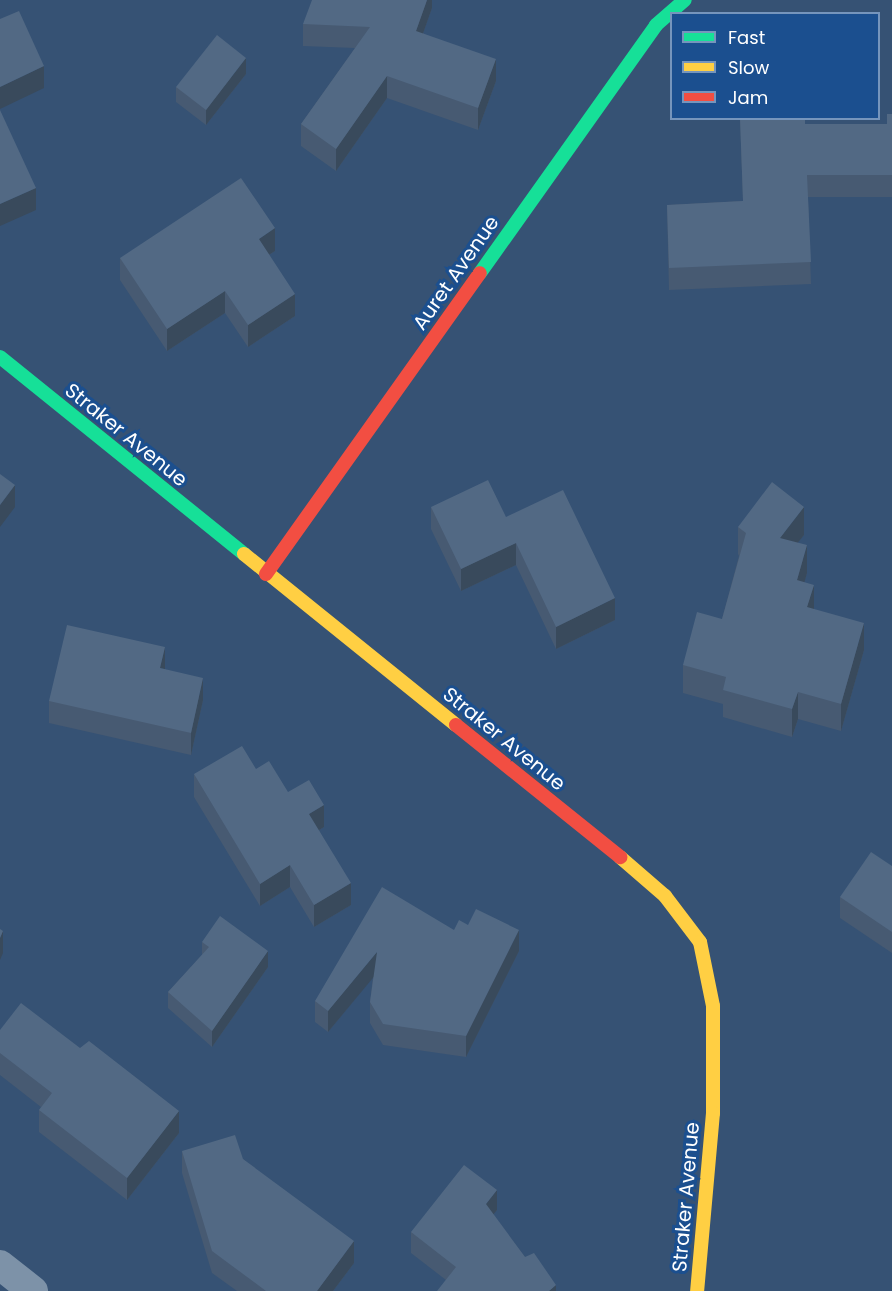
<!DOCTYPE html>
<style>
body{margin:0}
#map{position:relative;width:892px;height:1291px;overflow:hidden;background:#365274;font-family:Poppins,sans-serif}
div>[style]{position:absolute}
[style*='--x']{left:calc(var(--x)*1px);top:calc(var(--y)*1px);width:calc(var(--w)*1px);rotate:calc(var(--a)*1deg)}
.street>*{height:30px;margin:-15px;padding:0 15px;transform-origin:15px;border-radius:15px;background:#7d92a8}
.fast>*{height:14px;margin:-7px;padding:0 7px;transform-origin:7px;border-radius:7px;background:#16e098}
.slow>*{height:14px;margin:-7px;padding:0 7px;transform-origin:7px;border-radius:7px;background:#ffcf43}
.jam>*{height:14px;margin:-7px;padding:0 7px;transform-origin:7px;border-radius:7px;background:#f24e42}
.wall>*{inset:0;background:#475a72}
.shaded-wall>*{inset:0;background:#394a5c}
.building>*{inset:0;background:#526984}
span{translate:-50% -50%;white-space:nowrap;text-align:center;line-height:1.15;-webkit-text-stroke:6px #1b4f8f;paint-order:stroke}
.street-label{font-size:20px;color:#fff}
.legend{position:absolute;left:670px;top:12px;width:210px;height:108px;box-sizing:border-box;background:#1b4f8f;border:2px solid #7695bc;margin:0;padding:8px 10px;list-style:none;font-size:18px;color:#fff}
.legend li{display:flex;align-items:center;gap:12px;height:30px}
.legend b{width:30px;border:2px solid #7695bc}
</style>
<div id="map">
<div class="street">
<i style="--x:0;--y:1265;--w:42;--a:38.2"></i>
</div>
<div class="fast">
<i style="--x:480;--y:273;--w:304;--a:-54.6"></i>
<i style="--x:656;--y:25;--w:38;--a:-41"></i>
<i style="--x:0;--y:357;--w:314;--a:38.9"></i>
</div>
<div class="slow">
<i style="--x:244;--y:554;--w:272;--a:38.9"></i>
<i style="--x:620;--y:857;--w:60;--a:40.9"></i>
<i style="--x:665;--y:896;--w:58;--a:52.7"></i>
<i style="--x:700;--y:942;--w:65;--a:78.5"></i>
<i style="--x:713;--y:1006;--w:107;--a:90"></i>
<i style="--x:713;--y:1113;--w:179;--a:95.1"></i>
</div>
<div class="jam">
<i style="--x:266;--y:574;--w:369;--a:-54.6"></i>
<i style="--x:456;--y:725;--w:211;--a:38.8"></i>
</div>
<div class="wall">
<i style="clip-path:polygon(432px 0,432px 8px,423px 33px,496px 81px,478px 130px,387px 98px,336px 171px,301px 146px,301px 124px,355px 48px,303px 46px,303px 24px)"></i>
<i style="clip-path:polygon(246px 74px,206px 125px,176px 102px,176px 87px)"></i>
<i style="clip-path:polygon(892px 114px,892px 197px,808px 197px,811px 284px,669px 290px,667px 205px,743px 201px,740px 118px,805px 124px,887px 124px)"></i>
<i style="clip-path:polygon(275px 251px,269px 255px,295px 316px,248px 347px,225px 313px,167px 351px,120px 280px,120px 258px)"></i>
<i style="clip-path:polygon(431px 507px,506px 517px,615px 620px,556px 649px,516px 565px,461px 591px,431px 529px)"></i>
<i style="clip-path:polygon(738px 527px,804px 535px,797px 543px,807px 573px,804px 582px,814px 609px,864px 650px,841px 731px,798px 719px,792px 737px,723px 717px,723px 704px,683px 693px,683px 665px,722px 619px,739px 556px,738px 554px)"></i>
<i style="clip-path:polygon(165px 669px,203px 700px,191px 755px,49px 723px,49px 701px)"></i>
<i style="clip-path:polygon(256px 769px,324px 827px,319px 830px,351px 905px,314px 927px,290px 887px,260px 906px,194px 797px,194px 774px)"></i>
<i style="clip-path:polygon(892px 866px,892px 953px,840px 918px,840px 897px)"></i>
<i style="clip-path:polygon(454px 930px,519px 951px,466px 1057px,383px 1045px,370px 1023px,370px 1002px,373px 977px,328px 1032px,315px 1022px,315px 1001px)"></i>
<i style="clip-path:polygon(202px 942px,268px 967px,212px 1047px,168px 1008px,168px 992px,202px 955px)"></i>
<i style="clip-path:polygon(0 1030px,80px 1048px,179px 1133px,127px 1200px,39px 1132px,39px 1110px,41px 1107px,0 1075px)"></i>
<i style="clip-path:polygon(182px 1151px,243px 1159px,354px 1263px,333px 1291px,237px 1291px,212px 1273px,182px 1173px)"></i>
<i style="clip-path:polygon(497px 1210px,493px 1215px,525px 1257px,556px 1291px,446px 1280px,411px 1253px,411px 1232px)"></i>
</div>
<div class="shaded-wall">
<i style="clip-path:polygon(427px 0,432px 0,432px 8px,416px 53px,416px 31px)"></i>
<i style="clip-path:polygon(246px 58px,246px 74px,206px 125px,206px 110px)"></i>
<i style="clip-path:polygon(496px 59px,496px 81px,478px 130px,478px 108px)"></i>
<i style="clip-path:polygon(44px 66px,44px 88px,0 109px,0 87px)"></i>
<i style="clip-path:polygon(387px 76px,387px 98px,336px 171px,336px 149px)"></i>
<i style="clip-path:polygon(36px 188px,36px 210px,0 226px,0 204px)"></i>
<i style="clip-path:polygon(275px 228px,275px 251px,259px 261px,259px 239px)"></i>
<i style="clip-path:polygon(225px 291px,225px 313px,167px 351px,167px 329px)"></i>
<i style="clip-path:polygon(295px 294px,295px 316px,248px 347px,248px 325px)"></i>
<i style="clip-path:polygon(15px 485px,15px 507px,0 527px,0 505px)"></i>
<i style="clip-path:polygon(804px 507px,804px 535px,780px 565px,780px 538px)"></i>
<i style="clip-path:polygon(516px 543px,516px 565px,461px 591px,461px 569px)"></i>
<i style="clip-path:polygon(807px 545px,807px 573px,797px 608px,797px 580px)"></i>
<i style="clip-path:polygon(814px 585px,814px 612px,807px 607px)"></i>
<i style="clip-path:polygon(615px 598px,615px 620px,556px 649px,556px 627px)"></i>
<i style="clip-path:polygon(864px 623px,864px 650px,841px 731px,841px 704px)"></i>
<i style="clip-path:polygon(165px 647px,165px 669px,160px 668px)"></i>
<i style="clip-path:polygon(203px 678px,203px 700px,191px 755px,191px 733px)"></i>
<i style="clip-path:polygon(798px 692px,798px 719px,792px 737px,792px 709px)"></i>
<i style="clip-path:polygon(324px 805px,324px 827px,309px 836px,309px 814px)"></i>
<i style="clip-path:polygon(290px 865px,290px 887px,260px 906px,260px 884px)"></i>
<i style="clip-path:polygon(351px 883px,351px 905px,314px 927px,314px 905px)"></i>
<i style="clip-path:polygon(519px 930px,519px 951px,466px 1057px,466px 1036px)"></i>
<i style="clip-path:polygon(3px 931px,3px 953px,0 960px,0 938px)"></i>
<i style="clip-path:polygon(268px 951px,268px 967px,212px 1047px,212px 1031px)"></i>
<i style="clip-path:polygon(377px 952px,377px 973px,328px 1032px,328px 1011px)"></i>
<i style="clip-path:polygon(179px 1111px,179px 1133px,127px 1200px,127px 1178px)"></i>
<i style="clip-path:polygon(497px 1190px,497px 1210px,486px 1224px,486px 1204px)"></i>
<i style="clip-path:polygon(354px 1241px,354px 1263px,333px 1291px,317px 1291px)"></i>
<i style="clip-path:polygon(556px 1285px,556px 1291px,549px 1291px)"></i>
</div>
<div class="building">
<i style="clip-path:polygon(312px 0,427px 0,416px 31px,496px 59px,478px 108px,387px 76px,336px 149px,301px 124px,370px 27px,303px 24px)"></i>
<i style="clip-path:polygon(19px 11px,44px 66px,0 87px,0 19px)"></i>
<i style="clip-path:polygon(217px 35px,246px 58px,206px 110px,176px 87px)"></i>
<i style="clip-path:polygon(0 110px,36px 188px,0 204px)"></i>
<i style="clip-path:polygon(887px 114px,892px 114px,892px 175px,807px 175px,811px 262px,669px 268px,667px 205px,743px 201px,740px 118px,805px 118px,805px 124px,887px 124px)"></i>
<i style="clip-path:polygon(241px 178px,275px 228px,259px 239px,295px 294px,248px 325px,225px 291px,167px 329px,120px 258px)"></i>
<i style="clip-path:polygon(0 474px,15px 485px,0 505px)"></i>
<i style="clip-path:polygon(488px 480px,506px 517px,563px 490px,615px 598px,556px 627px,516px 543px,461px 569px,431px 507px)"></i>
<i style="clip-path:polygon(772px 482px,804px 507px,780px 538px,807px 545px,797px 580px,814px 585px,807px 607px,864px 623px,841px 704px,798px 692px,792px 709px,723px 690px,726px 677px,683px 665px,697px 612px,722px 619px,746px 533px,738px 527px)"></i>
<i style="clip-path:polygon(67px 625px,165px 647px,160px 668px,203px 678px,191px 733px,49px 701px)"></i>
<i style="clip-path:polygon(242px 746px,256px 769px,269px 761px,288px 792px,309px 780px,324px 805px,309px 814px,351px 883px,314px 905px,290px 865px,260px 884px,194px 774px)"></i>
<i style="clip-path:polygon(871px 852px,892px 866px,892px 932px,840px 897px)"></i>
<i style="clip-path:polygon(382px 887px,454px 930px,459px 920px,468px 925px,476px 909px,519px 930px,466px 1036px,383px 1024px,370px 1002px,377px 952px,328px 1011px,315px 1001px)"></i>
<i style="clip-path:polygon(220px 916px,268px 951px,212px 1031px,168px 992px,209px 947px,202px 942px)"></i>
<i style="clip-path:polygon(0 929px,3px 931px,0 938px)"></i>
<i style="clip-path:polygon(21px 1003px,80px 1048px,89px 1041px,179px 1111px,127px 1178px,39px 1110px,52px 1093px,0 1053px,0 1030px)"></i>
<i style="clip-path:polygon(235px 1135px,243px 1159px,354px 1241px,317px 1291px,266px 1291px,212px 1251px,182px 1151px)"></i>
<i style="clip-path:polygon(464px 1165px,497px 1190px,486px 1204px,525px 1257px,534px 1253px,556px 1285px,549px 1291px,437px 1291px,456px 1267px,411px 1232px)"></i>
</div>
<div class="street-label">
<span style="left:456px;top:273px;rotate:-55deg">Auret Avenue</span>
<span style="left:126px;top:435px;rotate:39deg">Straker Avenue</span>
<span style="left:504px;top:739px;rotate:39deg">Straker Avenue</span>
<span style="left:686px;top:1197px;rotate:-85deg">Straker Avenue</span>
</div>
<ul class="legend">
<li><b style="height:8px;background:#16e098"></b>Fast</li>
<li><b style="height:8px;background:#ffcf43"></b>Slow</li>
<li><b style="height:8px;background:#f24e42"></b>Jam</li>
</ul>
</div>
